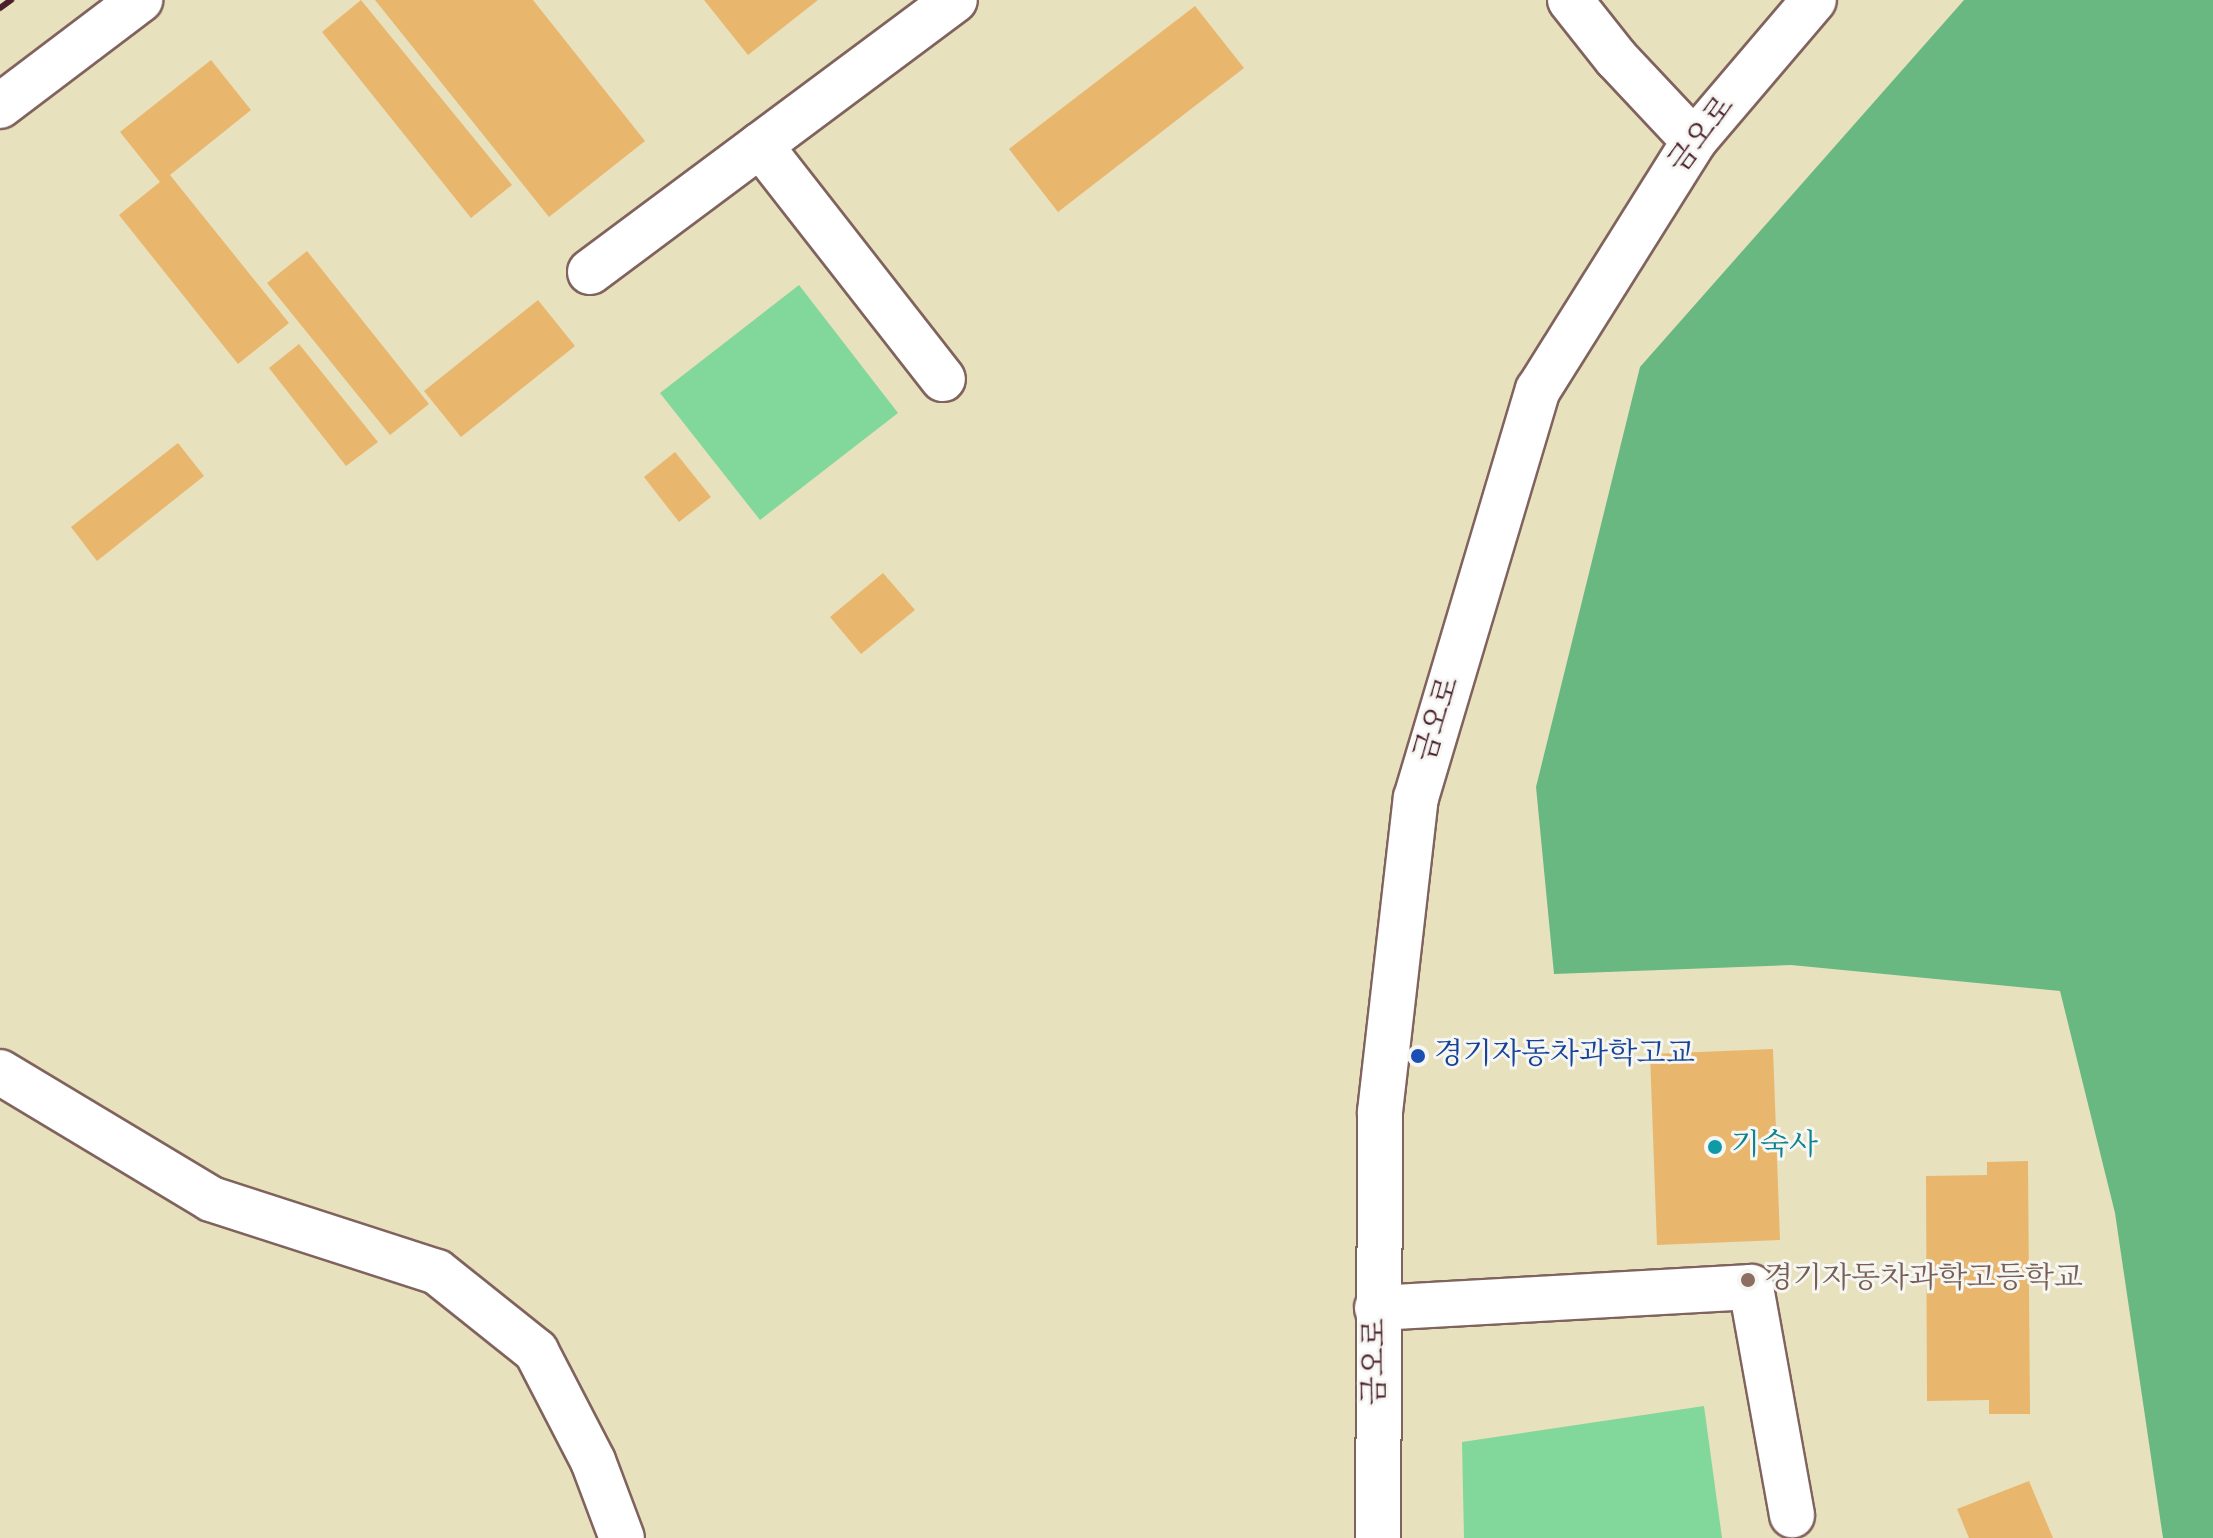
<!DOCTYPE html>
<meta charset="utf-8">
<style>
body{margin:0}
#map{position:relative;width:2213px;height:1538px;overflow:hidden;background:#e8e1be;font-family:"Sorts Mill Goudy","Noto Serif KR",serif}
div>[style]{position:absolute}
[style*='--x']{left:calc(var(--x)*1px);top:calc(var(--y)*1px);width:calc(var(--w)*1px);rotate:calc(var(--a)*1deg)}
.green>*{inset:0;background:#82d79a}
.forest>*{inset:0;background:#69b882}
.building>*{inset:0;background:#e9b66d}
.roads{filter:drop-shadow(2px 0 #81635e) drop-shadow(-2px 0 #81635e) drop-shadow(0 2px #81635e) drop-shadow(0 -2px #81635e)}
.minor>*{height:44px;margin:-22px;padding:0 22px;transform-origin:22px;border-radius:22px;background:#fff}
.rail>*{height:6px;margin:-3px;padding:0 3px;transform-origin:3px;border-radius:3px;background:#4a1f2b}
.dots>*{width:22px;height:22px;translate:-50% -50%;box-sizing:border-box;border:4px solid #f6f6f2;border-radius:50%}
span{translate:-50% -50%;white-space:nowrap;text-align:center;line-height:1.15;-webkit-text-stroke:6px #f6f6f2;paint-order:stroke}
.street-label{font-size:30px;color:#4a1f2b}
.transit-label{font-size:30px;color:#164399}
.left{translate:0 -50%;text-align:left}
.culture-label{font-size:30px;color:#0d838f}
.education-label{font-size:30px;color:#785e54}
</style>
<div id="map">
<div class="green">
<i style="clip-path:polygon(799px 285px,898px 413px,760px 520px,660px 393px)"></i>
<i style="clip-path:polygon(1704px 1406px,1722px 1538px,1464px 1538px,1462px 1442px)"></i>
</div>
<div class="forest">
<i style="clip-path:polygon(1964px 0,2213px 0,2213px 1538px,2163px 1538px,2115px 1213px,2060px 991px,1791px 965px,1554px 974px,1536px 787px,1640px 367px)"></i>
</div>
<div class="building">
<i style="clip-path:polygon(361px 0,512px 185px,471px 218px,322px 32px)"></i>
<i style="clip-path:polygon(375px 0,533px 0,645px 141px,549px 217px)"></i>
<i style="clip-path:polygon(704px 0,818px 0,748px 55px)"></i>
<i style="clip-path:polygon(1195px 6px,1244px 68px,1058px 212px,1009px 149px)"></i>
<i style="clip-path:polygon(211px 60px,251px 110px,170px 175px,289px 323px,238px 364px,119px 215px,160px 182px,120px 132px)"></i>
<i style="clip-path:polygon(307px 251px,429px 404px,390px 435px,267px 283px)"></i>
<i style="clip-path:polygon(538px 300px,575px 346px,461px 437px,424px 391px)"></i>
<i style="clip-path:polygon(299px 344px,378px 442px,346px 466px,269px 368px)"></i>
<i style="clip-path:polygon(178px 443px,204px 476px,97px 561px,71px 527px)"></i>
<i style="clip-path:polygon(675px 452px,711px 497px,679px 522px,644px 477px)"></i>
<i style="clip-path:polygon(883px 573px,915px 610px,861px 654px,830px 617px)"></i>
<i style="clip-path:polygon(1773px 1049px,1780px 1240px,1657px 1245px,1650px 1054px)"></i>
<i style="clip-path:polygon(2028px 1161px,2030px 1414px,1989px 1414px,1989px 1400px,1927px 1401px,1926px 1176px,1987px 1175px,1987px 1162px)"></i>
<i style="clip-path:polygon(2029px 1481px,2053px 1538px,1969px 1538px,1957px 1509px)"></i>
</div>
<div class="roads">
<div class="minor">
<i style="--x:1570;--y:0;--w:74;--a:51.6"></i>
<i style="--x:1616;--y:58;--w:114;--a:46.8"></i>
<i style="--x:0;--y:106;--w:176;--a:-37.1"></i>
<i style="--x:760;--y:145;--w:297;--a:52"></i>
<i style="--x:590;--y:272;--w:455;--a:-36.7"></i>
<i style="--x:0;--y:1072;--w:246;--a:31"></i>
<i style="--x:211;--y:1199;--w:237;--a:17.9"></i>
<i style="--x:437;--y:1272;--w:127;--a:38.6"></i>
<i style="--x:536;--y:1351;--w:124;--a:62.6"></i>
<i style="--x:593;--y:1461;--w:82;--a:69.4"></i>
<i style="--x:1377;--y:1308;--w:375;--a:-3.2"></i>
<i style="--x:1751;--y:1287;--w:232;--a:79.8"></i>
<i style="--x:1378;--y:1538;--w:426;--a:-89.7"></i>
<i style="--x:1380;--y:1112;--w:316;--a:-83.5"></i>
<i style="--x:1416;--y:798;--w:426;--a:-73.4"></i>
<i style="--x:1538;--y:390;--w:294;--a:-57.9"></i>
<i style="--x:1694;--y:141;--w:185;--a:-49.6"></i>
</div>
</div>
<div class="rail">
<i style="--x:0;--y:8;--w:14;--a:-36"></i>
</div>
<div class="dots">
<i style="left:1418px;top:1056px;background:#1a4fb4"></i>
<i style="left:1715px;top:1147px;background:#0f9aa8"></i>
<i style="left:1748px;top:1280px;background:#8d6e63"></i>
</div>
<div class="street-label">
<span style="left:1703px;top:136px;rotate:-53deg">금오로</span>
<span style="left:1439px;top:720px;rotate:-73deg">금오로</span>
<span style="left:1377px;top:1362px;rotate:-90deg">금오로</span>
</div>
<div class="transit-label">
<span class="left" style="left:1434px;top:1056px">경기자동차과학고교</span>
</div>
<div class="culture-label">
<span class="left" style="left:1731px;top:1147px">기숙사</span>
</div>
<div class="education-label">
<span class="left" style="left:1764px;top:1280px">경기자동차과학고등학교</span>
</div>
</div>
